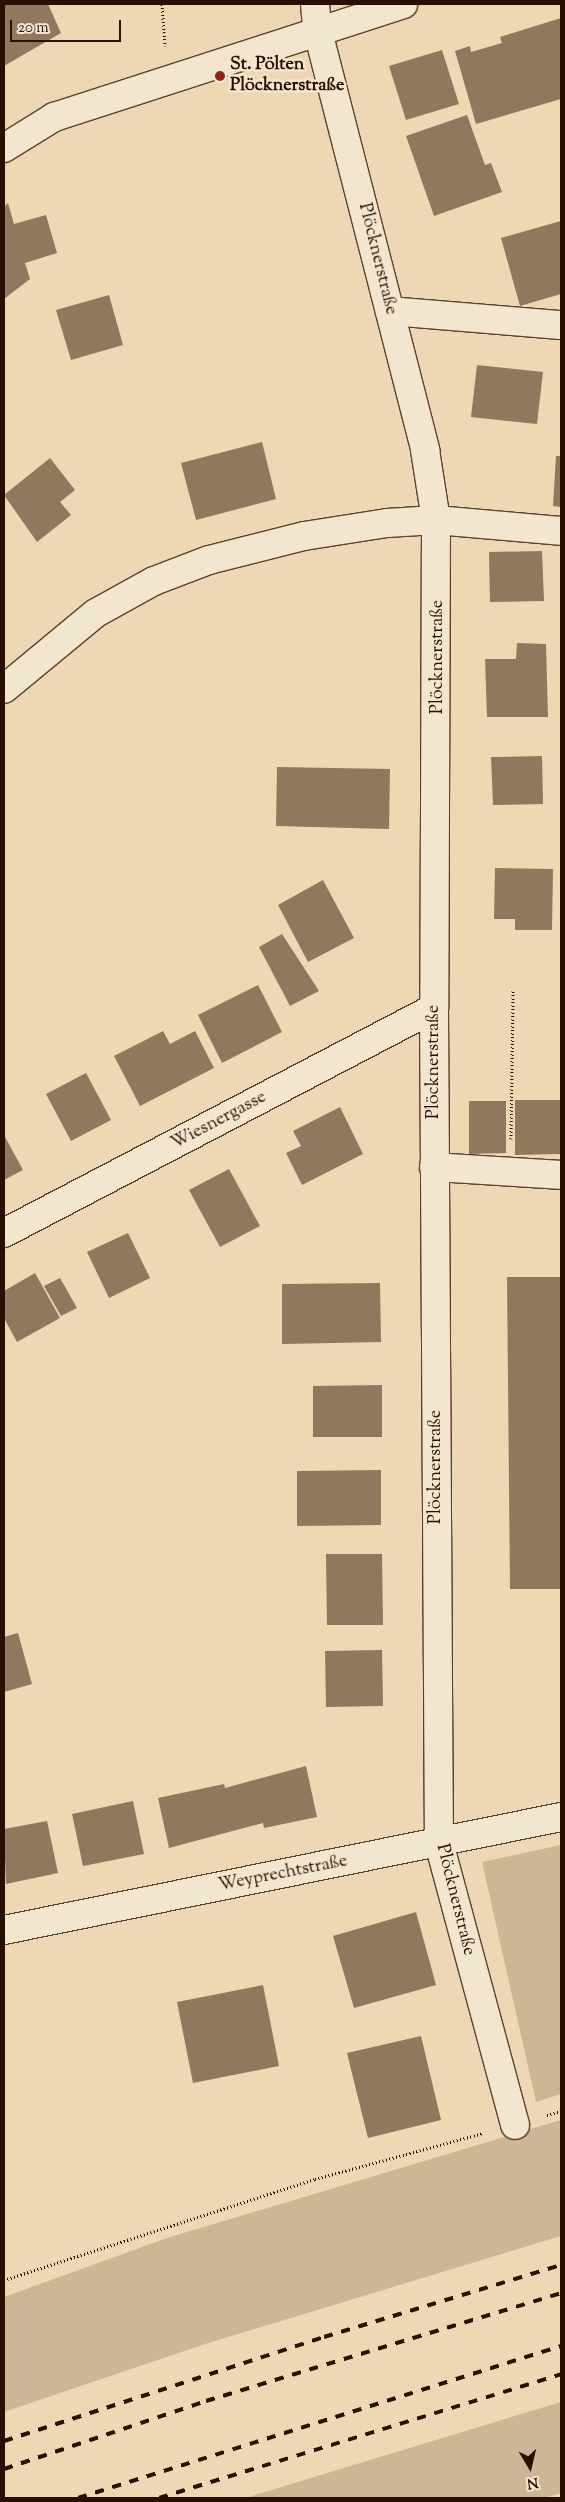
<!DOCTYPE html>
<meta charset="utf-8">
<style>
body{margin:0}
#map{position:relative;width:565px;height:2502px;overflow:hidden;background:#edd8b3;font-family:"Sorts Mill Goudy",serif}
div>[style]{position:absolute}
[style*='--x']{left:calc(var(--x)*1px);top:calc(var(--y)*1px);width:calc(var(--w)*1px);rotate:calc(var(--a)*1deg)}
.green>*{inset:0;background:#ccb695}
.building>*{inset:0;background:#8f785e}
.path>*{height:3px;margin-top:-1.5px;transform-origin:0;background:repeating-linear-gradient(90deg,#290f02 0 1px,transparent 0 3.5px)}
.roads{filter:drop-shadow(1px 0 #5a412e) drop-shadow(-1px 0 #5a412e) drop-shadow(0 1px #5a412e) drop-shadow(0 -1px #5a412e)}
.minor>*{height:28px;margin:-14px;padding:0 14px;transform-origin:14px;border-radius:14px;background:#f3e6ce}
.rail>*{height:4px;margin-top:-2px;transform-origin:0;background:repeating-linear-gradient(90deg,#290f02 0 9px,transparent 0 18px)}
.dots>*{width:14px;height:14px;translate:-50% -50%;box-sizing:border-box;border:2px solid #f3e6ce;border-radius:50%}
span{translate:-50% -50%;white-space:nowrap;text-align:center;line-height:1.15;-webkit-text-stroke:5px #f3e6ce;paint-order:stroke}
.poi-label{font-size:18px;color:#290f02;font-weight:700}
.left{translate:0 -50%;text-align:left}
.street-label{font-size:18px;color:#290f02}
.frame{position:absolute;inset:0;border:5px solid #290f02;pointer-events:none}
.north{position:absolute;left:505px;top:2442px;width:50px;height:50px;-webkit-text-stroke:4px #f3e6ce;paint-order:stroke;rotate:171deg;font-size:14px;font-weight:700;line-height:20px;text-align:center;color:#290f02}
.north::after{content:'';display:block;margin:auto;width:18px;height:22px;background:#290f02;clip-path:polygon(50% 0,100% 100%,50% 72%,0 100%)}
.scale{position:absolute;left:10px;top:20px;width:111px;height:22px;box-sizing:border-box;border:2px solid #290f02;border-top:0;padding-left:6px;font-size:15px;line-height:18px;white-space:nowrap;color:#290f02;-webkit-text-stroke:4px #f3e6ce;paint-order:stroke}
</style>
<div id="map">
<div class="green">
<i style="clip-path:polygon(561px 1845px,561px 2094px,536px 2102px,482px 1862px)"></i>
<i style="clip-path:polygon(561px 2120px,561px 2236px,205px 2344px,4px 2412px,4px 2297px,167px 2238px)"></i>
<i style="clip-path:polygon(561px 2402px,561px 2493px,545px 2498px,245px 2498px)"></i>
</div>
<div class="building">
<i style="clip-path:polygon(4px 4px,48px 4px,61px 33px,4px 66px)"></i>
<i style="clip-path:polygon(561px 18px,561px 99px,476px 124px,455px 51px,470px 46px,471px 52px,502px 43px,500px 37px)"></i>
<i style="clip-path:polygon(442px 50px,459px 104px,406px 120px,389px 66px)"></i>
<i style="clip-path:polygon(467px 115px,485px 165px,491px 163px,502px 192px,434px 216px,406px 136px)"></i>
<i style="clip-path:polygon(8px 203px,14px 224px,46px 215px,57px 253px,25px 263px,30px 279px,4px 299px,4px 207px)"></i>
<i style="clip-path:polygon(561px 221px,561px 294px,520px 306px,501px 238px)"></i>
<i style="clip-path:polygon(109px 295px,123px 345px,71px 360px,56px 310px)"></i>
<i style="clip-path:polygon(477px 365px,543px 372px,537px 424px,471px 417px)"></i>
<i style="clip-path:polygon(262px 442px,276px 499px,196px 520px,181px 463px)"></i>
<i style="clip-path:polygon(556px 456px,561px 456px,561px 507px,553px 506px)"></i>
<i style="clip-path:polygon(50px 458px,75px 490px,60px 502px,71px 515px,37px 542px,4px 495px)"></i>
<i style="clip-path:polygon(542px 551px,544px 601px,490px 602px,489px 552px)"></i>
<i style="clip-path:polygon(517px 643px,546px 644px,548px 717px,487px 717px,485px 659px,516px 659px)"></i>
<i style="clip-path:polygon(542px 756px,543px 804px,493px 805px,491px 757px)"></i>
<i style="clip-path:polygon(277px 767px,390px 769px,389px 829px,276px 826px)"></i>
<i style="clip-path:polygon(495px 868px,553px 869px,552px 930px,515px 930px,515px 919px,494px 919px)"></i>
<i style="clip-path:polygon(323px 880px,354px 938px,308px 962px,278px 905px)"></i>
<i style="clip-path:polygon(282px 934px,319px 991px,290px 1006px,259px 947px)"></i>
<i style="clip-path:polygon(258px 985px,282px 1032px,222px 1063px,198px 1015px)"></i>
<i style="clip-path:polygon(163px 1031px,170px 1044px,195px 1031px,214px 1068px,140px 1106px,114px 1056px)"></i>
<i style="clip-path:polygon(86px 1073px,111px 1120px,71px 1141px,46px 1094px)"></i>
<i style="clip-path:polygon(515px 1100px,561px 1100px,561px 1154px,515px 1155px)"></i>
<i style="clip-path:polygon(469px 1101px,506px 1101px,506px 1153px,469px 1154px)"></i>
<i style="clip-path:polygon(340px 1107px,363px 1154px,302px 1185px,286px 1153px,301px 1146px,293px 1131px)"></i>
<i style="clip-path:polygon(4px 1135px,23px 1170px,4px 1180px)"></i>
<i style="clip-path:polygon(229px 1169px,260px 1226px,220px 1247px,189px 1190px)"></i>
<i style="clip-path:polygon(128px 1233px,150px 1278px,109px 1298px,87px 1252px)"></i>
<i style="clip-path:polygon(35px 1273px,60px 1318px,17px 1342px,4px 1318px,4px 1291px)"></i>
<i style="clip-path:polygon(507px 1277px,561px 1277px,561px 1589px,510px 1589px)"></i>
<i style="clip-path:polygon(60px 1278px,77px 1308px,61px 1316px,44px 1286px)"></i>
<i style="clip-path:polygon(380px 1283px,381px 1342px,282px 1344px,282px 1284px)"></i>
<i style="clip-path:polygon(382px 1385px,382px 1437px,313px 1437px,313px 1386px)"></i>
<i style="clip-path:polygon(381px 1470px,381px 1525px,297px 1526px,297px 1471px)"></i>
<i style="clip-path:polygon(326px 1554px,382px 1554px,383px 1625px,327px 1625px)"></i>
<i style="clip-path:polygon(18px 1633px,32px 1684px,4px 1692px,4px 1637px)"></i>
<i style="clip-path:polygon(382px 1650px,383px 1706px,326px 1707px,325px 1651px)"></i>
<i style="clip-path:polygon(306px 1766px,317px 1817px,264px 1828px,263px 1823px,169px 1848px,158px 1798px,224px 1784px,225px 1788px)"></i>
<i style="clip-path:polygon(133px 1801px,144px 1854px,83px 1866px,72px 1814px)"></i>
<i style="clip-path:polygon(47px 1821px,58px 1873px,6px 1884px,4px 1829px)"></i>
<i style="clip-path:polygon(416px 1912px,436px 1985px,354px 2008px,333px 1936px)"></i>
<i style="clip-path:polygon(263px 1985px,279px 2066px,193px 2083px,177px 2002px)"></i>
<i style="clip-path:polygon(421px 2036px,441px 2120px,368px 2138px,347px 2053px)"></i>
</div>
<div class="path">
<i style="--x:162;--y:4;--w:42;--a:85.9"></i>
<i style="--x:511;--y:1139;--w:150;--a:-89.2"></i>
<i style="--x:547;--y:2115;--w:15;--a:-16"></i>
<i style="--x:4;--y:2280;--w:327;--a:-18"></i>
<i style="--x:315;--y:2179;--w:174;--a:-15.3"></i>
</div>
<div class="roads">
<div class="minor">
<i style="--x:315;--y:4;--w:24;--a:85"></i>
<i style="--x:317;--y:28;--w:436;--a:75.6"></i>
<i style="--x:425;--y:450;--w:71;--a:81.1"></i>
<i style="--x:436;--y:520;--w:488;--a:90.2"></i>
<i style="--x:434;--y:1008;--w:835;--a:89.66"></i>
<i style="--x:439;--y:1843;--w:292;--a:74.9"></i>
<i style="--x:4;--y:148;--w:59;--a:-31.8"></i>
<i style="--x:54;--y:117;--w:367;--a:-17.9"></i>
<i style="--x:390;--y:311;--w:172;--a:4.7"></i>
<i style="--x:4;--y:689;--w:119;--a:-39.6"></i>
<i style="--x:96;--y:613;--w:66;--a:-28.9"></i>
<i style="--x:154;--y:581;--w:59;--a:-20.9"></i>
<i style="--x:209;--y:560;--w:98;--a:-14.2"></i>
<i style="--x:304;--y:536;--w:84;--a:-8.9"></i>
<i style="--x:387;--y:523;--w:49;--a:-3.5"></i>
<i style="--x:436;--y:520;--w:125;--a:5"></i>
<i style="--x:434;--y:1167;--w:127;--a:3.6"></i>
<i style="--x:4;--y:1233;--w:485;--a:-27.6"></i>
<i style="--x:4;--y:1930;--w:568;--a:-11.47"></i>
</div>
</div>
<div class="rail">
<i style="--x:4;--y:2441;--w:336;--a:-18"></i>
<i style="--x:324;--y:2337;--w:248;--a:-16.9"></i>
<i style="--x:4;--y:2469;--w:213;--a:-18.6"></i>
<i style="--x:206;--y:2401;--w:371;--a:-16.9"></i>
<i style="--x:78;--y:2498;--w:506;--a:-17.47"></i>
<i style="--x:159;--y:2498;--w:421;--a:-17.1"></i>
</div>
<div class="dots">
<i style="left:220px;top:76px;background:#8f2418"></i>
</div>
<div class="poi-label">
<span class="left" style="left:230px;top:76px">St. Pölten<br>Plöcknerstraße</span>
</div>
<div class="street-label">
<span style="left:377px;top:259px;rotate:76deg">Plöcknerstraße</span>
<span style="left:438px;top:657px;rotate:-90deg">Plöcknerstraße</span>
<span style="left:434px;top:1062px;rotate:-90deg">Plöcknerstraße</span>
<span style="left:219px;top:1121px;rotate:-28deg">Wiesnergasse</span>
<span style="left:436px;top:1467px;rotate:-90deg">Plöcknerstraße</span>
<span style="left:283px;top:1874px;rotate:-11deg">Weyprechtstraße</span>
<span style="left:455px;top:1900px;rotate:76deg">Plöcknerstraße</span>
</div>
<div class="frame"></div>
<div class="north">N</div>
<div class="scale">20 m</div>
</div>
